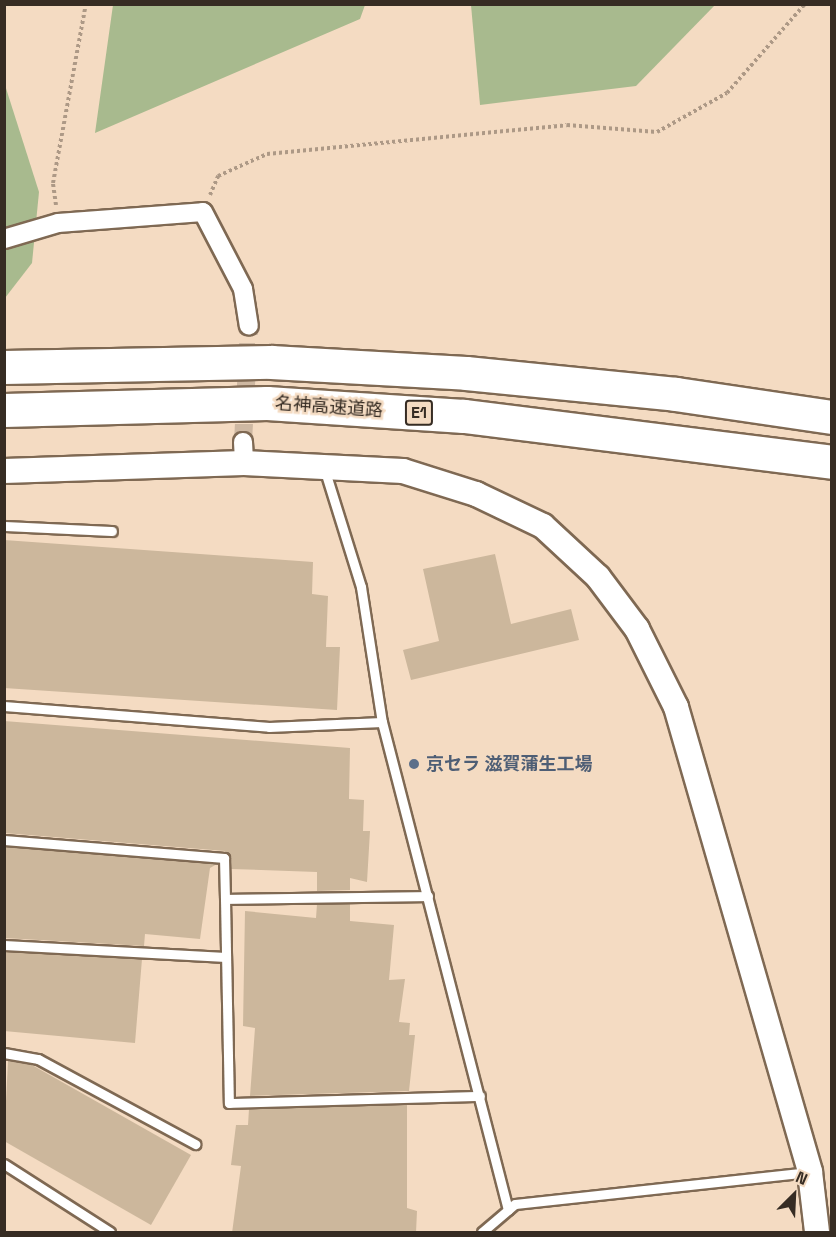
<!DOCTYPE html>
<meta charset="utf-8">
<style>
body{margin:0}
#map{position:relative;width:836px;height:1237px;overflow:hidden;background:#f4dbc2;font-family:"Space Grotesk","Noto Sans JP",sans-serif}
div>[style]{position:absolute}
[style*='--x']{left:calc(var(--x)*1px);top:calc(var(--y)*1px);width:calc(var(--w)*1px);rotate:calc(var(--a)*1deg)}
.green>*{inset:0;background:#a8ba8e}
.building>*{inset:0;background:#ccb79c}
.minor-tunnel>*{height:18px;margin-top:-9px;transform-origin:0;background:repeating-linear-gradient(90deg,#ceb8a2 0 18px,transparent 0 27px)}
.path>*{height:4px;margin-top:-2px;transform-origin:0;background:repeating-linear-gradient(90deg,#ad9986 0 3px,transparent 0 6px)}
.roads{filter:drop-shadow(2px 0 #7f6953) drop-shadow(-2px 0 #7f6953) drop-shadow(0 2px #7f6953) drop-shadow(0 -2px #7f6953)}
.service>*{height:9px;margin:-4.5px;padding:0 4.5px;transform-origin:4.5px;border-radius:4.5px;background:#fff}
.minor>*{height:18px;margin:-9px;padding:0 9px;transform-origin:9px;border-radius:9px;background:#fff}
.tertiary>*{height:24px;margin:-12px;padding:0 12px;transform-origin:12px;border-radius:12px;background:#fff}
.motorway>*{height:33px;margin:-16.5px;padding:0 16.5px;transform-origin:16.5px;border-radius:16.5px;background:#fff}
.dots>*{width:16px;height:16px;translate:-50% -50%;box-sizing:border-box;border:3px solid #f4dbc2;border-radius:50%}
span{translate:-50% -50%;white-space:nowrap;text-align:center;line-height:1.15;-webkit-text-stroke:5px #f4dbc2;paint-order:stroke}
.shield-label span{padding:2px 4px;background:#f4dbc2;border:2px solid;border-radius:4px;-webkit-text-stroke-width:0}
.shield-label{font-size:16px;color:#362c23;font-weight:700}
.street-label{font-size:18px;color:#362c23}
.service-label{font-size:18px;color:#4e5e75;font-weight:700}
.left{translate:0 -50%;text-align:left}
.frame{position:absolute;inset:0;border:6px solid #362c23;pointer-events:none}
.north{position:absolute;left:764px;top:1165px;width:60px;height:60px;-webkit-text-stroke:4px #f4dbc2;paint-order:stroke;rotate:24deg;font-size:16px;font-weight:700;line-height:24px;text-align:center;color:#362c23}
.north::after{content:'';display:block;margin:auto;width:21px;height:27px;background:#362c23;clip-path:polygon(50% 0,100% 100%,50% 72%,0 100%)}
</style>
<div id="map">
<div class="green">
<i style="clip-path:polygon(113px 5px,113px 4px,365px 5px,360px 19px,95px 133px)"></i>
<i style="clip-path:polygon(471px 5px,471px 4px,715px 5px,636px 86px,480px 105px)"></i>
<i style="clip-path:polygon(4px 82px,39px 192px,32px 263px,5px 298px)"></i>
</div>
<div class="building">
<i style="clip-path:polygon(4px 540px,313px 562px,312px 594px,328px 596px,326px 647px,340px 647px,337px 710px,4px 688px)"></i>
<i style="clip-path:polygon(495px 554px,511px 624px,571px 609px,579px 640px,411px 680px,403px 650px,439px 641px,423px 569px)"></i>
<i style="clip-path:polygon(4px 721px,350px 748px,349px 799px,364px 800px,363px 831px,370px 831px,367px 882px,350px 878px,350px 890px,317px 891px,317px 872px,231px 869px,225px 851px,4px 833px)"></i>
<i style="clip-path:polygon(4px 847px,217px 864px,210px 868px,200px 939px,145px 934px,144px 946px,4px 938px)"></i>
<i style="clip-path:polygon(317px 904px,350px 904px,350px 921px,394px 925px,389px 980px,405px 979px,399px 1022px,410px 1023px,409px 1035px,415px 1035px,409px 1091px,250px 1096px,255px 1028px,243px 1026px,245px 911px,316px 918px)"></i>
<i style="clip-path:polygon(4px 952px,142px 959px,135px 1043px,4px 1031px)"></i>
<i style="clip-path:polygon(8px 1061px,32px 1065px,191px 1155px,151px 1225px,4px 1141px)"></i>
<i style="clip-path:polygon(407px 1105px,407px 1208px,417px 1211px,416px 1233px,232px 1233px,241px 1166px,231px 1165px,236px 1125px,248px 1125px,249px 1109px)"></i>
</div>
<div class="minor-tunnel">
<i style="--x:243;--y:442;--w:116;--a:-87"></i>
</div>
<div class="path">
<i style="--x:210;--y:195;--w:21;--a:-67"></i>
<i style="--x:218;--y:176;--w:54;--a:-24.2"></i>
<i style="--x:267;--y:154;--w:301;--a:-5.5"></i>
<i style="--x:567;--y:125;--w:90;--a:4.4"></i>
<i style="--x:657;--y:132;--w:80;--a:-29.1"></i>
<i style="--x:727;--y:93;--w:118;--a:-48.8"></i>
<i style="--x:56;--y:205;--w:22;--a:-98"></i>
<i style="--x:53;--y:183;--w:182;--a:-79.6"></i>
</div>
<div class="roads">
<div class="service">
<i style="--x:324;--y:468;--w:125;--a:72.7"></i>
<i style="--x:361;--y:587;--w:137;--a:81.2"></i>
<i style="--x:382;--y:722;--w:504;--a:75.52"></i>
<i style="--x:4;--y:526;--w:108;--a:2.7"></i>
<i style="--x:4;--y:706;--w:266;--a:4.5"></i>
<i style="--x:269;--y:727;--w:113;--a:-2.5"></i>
<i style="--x:4;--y:840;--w:221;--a:4.7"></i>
<i style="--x:224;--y:858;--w:41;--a:88.6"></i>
<i style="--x:428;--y:896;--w:203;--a:179.2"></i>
<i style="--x:225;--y:899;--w:204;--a:88.9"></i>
<i style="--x:229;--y:1103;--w:251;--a:-1.6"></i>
<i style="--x:4;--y:945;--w:222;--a:3.1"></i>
<i style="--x:4;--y:1053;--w:35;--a:10"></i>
<i style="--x:38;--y:1059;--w:179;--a:28.4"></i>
<i style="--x:4;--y:1164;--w:126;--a:32.7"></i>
<i style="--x:482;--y:1232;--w:43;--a:-40.3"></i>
<i style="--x:515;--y:1204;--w:296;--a:-6.2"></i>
</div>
<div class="minor">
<i style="--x:4;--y:239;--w:56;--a:-16.5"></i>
<i style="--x:58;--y:223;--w:145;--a:-4.3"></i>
<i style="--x:203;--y:212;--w:87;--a:62.5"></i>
<i style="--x:243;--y:289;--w:37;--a:81"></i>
<i style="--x:243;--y:442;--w:21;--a:87"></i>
</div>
<div class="tertiary">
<i style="--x:4;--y:471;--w:240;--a:-1.9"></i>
<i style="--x:244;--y:463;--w:159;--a:2.9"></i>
<i style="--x:403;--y:471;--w:77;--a:17.5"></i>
<i style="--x:476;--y:494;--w:74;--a:25.5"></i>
<i style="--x:543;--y:526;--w:75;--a:42.8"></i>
<i style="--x:598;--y:577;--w:65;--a:53.1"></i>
<i style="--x:637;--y:629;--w:87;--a:63.4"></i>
<i style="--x:676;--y:707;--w:484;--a:73.9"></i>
<i style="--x:810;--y:1172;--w:60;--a:83.3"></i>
</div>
<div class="motorway">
<i style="--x:4;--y:367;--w:267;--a:-1.1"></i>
<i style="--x:271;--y:362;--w:195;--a:3.2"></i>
<i style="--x:466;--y:373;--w:211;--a:5.7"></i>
<i style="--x:676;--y:394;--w:158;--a:8.4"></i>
<i style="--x:4;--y:410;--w:263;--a:-1.5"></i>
<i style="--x:267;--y:403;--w:197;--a:3.8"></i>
<i style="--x:464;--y:416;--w:371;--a:7.1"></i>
</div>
</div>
<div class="dots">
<i style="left:414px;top:764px;background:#5c6f8a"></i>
</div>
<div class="shield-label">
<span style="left:419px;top:413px">E1</span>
</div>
<div class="street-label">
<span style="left:329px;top:407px;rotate:4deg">名神高速道路</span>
</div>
<div class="service-label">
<span class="left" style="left:426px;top:764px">京セラ 滋賀蒲生工場</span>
</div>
<div class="frame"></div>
<div class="north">N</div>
</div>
